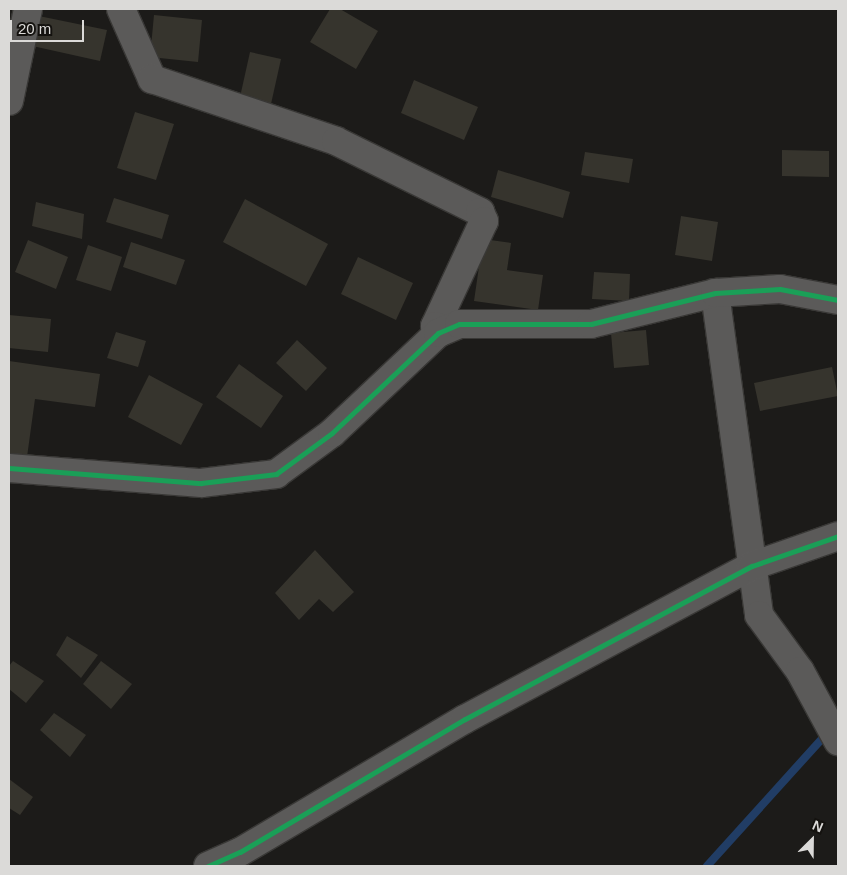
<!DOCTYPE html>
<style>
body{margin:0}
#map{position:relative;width:847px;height:875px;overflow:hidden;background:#1c1b19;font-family:Helvetica,sans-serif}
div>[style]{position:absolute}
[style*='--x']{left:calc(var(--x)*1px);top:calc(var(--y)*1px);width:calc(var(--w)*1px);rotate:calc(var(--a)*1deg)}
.stream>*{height:8px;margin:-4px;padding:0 4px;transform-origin:4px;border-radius:4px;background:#213d65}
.building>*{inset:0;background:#36342d}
.roads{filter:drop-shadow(1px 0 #393836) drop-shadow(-1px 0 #393836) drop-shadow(0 1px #393836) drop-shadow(0 -1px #393836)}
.minor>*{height:28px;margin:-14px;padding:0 14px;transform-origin:14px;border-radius:14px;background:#5b5a59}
.cycleway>*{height:5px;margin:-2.5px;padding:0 2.5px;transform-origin:2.5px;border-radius:2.5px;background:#1a9f57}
span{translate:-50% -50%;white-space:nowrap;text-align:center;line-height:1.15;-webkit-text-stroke:4px #14120f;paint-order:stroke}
.frame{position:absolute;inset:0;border:10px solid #dbdad8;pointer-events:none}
.north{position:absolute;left:787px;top:815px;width:50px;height:50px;-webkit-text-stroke:4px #14120f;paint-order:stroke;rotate:23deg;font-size:14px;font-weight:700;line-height:20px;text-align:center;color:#dbdad8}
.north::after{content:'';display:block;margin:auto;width:18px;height:22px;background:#dbdad8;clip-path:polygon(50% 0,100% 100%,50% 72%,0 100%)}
.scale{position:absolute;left:10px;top:20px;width:74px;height:22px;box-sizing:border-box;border:2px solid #dbdad8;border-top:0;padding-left:6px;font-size:15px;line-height:18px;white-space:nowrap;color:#dbdad8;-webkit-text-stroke:4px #14120f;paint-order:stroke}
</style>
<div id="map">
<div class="stream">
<i style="--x:707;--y:866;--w:181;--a:-47.9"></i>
</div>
<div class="building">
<i style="clip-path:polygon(330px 9px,340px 9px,378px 31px,356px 69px,310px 42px)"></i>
<i style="clip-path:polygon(34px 15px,107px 30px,100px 61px,28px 45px)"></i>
<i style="clip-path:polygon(154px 15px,202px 20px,198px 62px,150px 57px)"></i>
<i style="clip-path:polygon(250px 52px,281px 59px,269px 113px,238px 106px)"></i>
<i style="clip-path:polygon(414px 80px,478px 107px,464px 140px,401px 113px)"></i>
<i style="clip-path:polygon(135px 112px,174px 124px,156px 180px,117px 168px)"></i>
<i style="clip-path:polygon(782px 150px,829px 151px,829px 177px,782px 176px)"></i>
<i style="clip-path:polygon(585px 152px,633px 159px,629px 183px,581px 175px)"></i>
<i style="clip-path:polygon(498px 170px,570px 192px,563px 218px,491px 197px)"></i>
<i style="clip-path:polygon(114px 198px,169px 215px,162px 239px,106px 222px)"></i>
<i style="clip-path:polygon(245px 199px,328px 244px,306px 286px,223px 242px)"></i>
<i style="clip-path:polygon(36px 202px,84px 214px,82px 239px,32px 226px)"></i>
<i style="clip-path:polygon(681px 216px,718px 222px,712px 261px,675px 255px)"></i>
<i style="clip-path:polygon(483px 239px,511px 243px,507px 270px,543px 275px,538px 310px,474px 301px)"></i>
<i style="clip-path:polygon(28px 240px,68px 257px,56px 289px,15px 272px)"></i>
<i style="clip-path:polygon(131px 242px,185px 260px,176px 285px,123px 267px)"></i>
<i style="clip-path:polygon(88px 245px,122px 257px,111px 291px,76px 280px)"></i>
<i style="clip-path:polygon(358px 257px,413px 283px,396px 320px,341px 294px)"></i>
<i style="clip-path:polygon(594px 272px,630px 274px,629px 301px,592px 299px)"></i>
<i style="clip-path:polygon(9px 315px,51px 319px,48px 352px,9px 348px)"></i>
<i style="clip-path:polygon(646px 330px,649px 365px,614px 368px,611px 333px)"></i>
<i style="clip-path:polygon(116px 332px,146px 341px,138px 367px,107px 358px)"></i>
<i style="clip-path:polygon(297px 340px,327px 368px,306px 391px,276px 363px)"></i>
<i style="clip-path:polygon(9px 361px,100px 374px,95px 407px,35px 399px,27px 457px,9px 454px)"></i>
<i style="clip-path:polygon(239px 364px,283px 396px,261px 428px,216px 397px)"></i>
<i style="clip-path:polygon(832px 367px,838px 396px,760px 411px,754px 383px)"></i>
<i style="clip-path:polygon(149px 375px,203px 404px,181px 445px,128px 417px)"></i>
<i style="clip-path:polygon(315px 550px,354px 592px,333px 612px,319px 599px,299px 620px,275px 593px)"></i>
<i style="clip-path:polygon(67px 636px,98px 655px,81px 678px,56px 655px)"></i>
<i style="clip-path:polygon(13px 661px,44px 681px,26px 703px,9px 689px,9px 666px)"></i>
<i style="clip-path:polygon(101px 661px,132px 684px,111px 709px,83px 684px)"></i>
<i style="clip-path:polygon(54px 713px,86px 735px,70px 757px,40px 730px)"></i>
<i style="clip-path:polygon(9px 779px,33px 797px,20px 815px,9px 808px)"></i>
</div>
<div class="roads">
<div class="minor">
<i style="--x:121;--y:9;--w:77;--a:66.1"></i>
<i style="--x:152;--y:79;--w:194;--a:18.6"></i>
<i style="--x:336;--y:141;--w:161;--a:26.2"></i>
<i style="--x:480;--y:212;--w:10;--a:66"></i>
<i style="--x:484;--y:221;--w:116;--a:115"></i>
<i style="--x:435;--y:326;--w:8;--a:67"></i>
<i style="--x:9;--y:101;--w:94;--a:-78.3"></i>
<i style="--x:715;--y:293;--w:325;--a:82.2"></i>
<i style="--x:759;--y:615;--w:69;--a:53.8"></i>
<i style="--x:800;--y:671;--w:80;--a:61.5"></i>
<i style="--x:9;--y:468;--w:193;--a:4.5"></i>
<i style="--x:201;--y:483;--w:76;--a:-6.8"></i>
<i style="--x:276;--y:474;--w:69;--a:-36.2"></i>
<i style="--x:332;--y:433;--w:146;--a:-43.3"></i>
<i style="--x:438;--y:333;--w:23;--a:-23"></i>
<i style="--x:459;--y:324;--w:132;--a:0"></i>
<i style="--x:591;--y:324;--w:128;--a:-14"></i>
<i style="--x:715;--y:293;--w:65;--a:-3.5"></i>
<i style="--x:780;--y:289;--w:59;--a:10.7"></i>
<i style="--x:208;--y:866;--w:35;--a:-24"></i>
<i style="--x:240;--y:852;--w:261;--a:-30.6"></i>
<i style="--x:465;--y:719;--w:325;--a:-28.1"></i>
<i style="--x:752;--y:566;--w:91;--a:-19.2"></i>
</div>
</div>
<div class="cycleway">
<i style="--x:9;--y:468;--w:193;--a:4.5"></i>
<i style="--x:201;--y:483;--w:76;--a:-6.8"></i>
<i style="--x:276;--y:474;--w:69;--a:-36.2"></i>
<i style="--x:332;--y:433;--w:146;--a:-43.3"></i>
<i style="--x:438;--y:333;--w:23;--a:-23"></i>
<i style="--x:459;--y:324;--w:132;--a:0"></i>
<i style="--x:591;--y:324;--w:128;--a:-14"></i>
<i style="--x:715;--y:293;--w:65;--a:-3.5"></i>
<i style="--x:780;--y:289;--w:59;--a:10.7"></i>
<i style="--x:208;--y:866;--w:35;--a:-24"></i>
<i style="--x:240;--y:852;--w:261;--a:-30.6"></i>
<i style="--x:465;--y:719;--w:325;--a:-28.1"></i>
<i style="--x:752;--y:566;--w:91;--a:-19.2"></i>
</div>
<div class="frame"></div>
<div class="north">N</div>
<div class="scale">20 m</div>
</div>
